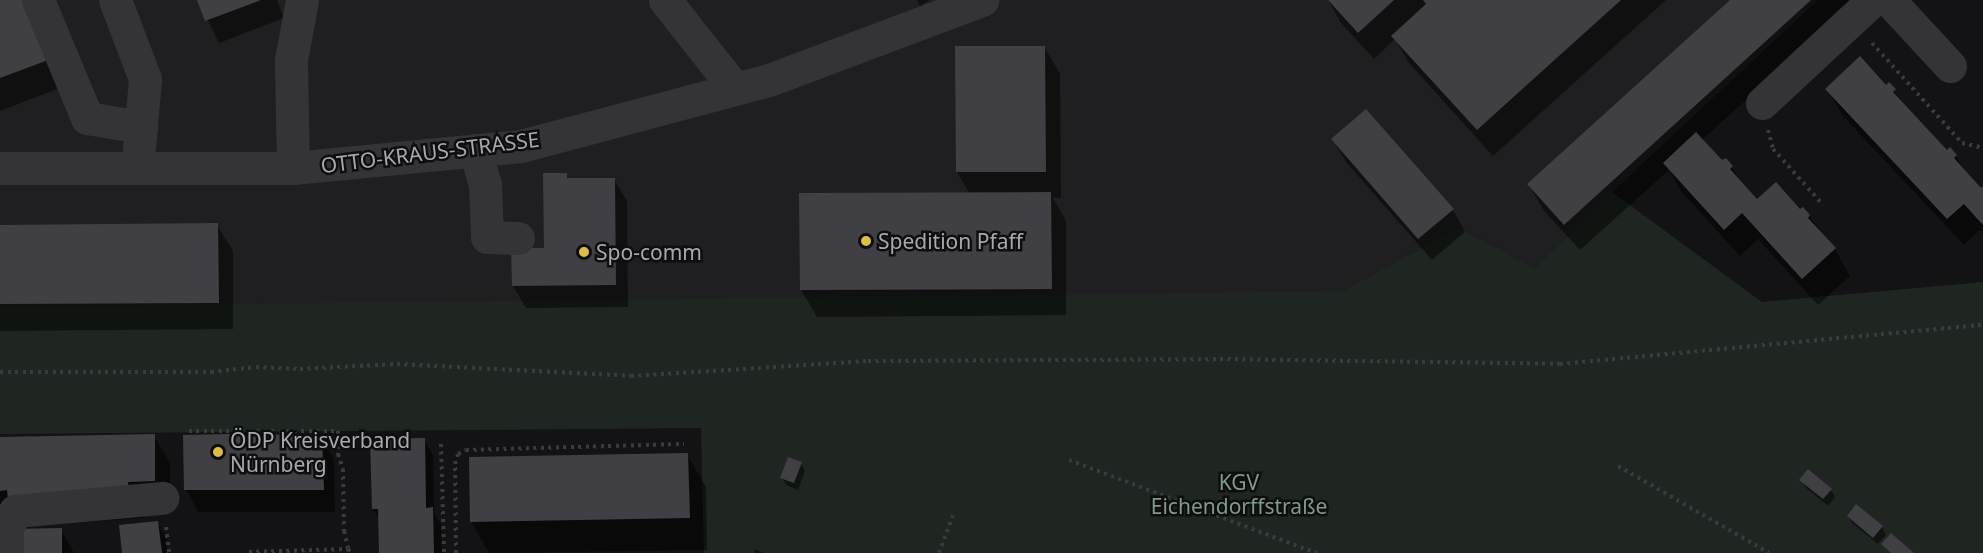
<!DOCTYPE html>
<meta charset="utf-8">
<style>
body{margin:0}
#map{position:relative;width:1983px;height:553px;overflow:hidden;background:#131214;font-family:"Noto Sans",sans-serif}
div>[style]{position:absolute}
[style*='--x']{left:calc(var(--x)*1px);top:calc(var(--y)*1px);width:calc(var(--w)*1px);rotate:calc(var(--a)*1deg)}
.built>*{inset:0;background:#1f1f21}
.green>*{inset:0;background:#1f2621}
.shadow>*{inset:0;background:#0007}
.building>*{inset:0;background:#404044}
.path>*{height:4px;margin-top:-2px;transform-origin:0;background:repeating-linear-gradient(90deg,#3a3b3f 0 3px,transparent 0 7.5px)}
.minor>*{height:33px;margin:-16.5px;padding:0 16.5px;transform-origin:16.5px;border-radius:16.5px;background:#343438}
.dots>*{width:16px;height:16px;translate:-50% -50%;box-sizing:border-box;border:3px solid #0e0e0f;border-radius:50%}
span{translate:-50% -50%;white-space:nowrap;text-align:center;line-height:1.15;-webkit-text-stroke:5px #0e0e0f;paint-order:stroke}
.street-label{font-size:21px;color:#a6a8b3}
.poi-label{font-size:21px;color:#a6a8b3}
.left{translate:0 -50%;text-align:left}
.park-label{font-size:21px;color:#7f9c84}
</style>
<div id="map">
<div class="built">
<i style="clip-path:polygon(0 0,1818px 0,1612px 192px,1535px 268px,1459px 228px,1342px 291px,0 309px)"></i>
</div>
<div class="green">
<i style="clip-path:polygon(1612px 192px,1762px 302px,1983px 282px,1983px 553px,704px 553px,701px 428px,0 434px,0 307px,1342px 291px,1459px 228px,1535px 268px)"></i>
</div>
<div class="shadow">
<i style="clip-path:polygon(0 0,65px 86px,0 111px)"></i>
<i style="clip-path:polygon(198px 0,277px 0,284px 18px,219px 43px)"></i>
<i style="clip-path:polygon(917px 0,930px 0,920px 6px)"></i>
<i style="clip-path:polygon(1328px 0,1666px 0,1493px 156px,1409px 63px,1395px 39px,1374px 59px,1341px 23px)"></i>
<i style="clip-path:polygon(1732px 0,1856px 0,1702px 140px,1722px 163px,1732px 167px,1743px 185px,1757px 201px,1800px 211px,1809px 216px,1835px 249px,1850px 276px,1818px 305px,1758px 239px,1740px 256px,1680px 190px,1669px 170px,1580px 250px,1544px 211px,1529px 185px)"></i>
<i style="clip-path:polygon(1045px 48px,1060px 74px,1061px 198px,1053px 198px,1066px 221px,1066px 315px,817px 317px,801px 290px,970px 194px,957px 172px)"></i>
<i style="clip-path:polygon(1889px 84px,1905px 107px,1947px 152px,1956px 156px,1967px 174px,1981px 190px,1983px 188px,1983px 233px,1980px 230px,1964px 245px,1843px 116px,1827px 89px,1886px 87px)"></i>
<i style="clip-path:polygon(1333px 140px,1453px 210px,1465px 232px,1432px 260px,1346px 162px)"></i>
<i style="clip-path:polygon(566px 174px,569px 180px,614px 179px,627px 201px,628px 307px,526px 308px,513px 286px,545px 249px)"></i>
<i style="clip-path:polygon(217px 225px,233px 251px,233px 329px,0 331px,0 226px)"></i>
<i style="clip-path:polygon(154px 436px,170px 463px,170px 507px,143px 509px,144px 518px,25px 526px,0 518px,0 438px)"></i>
<i style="clip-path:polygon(321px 437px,334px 459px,335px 512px,198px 512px,186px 489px)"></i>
<i style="clip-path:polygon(424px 439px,433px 455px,434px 513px,441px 524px,442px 553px,380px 553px,380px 520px,373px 509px)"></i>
<i style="clip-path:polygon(687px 455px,706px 487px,707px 550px,489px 553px,471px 522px)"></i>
<i style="clip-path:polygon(801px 464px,805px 471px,798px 490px,786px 485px,782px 478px)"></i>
<i style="clip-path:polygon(1801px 480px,1831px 490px,1835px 497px,1828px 506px,1806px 488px)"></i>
<i style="clip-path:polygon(1848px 516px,1882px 527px,1886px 535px,1878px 544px,1853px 524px)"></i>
<i style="clip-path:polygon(157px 522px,166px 538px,168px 553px,124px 553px)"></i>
<i style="clip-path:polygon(61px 530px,74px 553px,18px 553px)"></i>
<i style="clip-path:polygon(755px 549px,764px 553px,754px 553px)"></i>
</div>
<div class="building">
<i style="clip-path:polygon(0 0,28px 0,51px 59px,0 78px)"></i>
<i style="clip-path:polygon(197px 0,261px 0,205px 21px)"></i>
<i style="clip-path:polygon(1328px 0,1394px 0,1358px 33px)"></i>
<i style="clip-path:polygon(1423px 0,1621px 0,1477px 130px,1391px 36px,1426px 4px)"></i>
<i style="clip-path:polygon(1730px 0,1811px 0,1564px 225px,1527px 184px)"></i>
<i style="clip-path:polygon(955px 46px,1045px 46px,1046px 172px,956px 172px)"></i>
<i style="clip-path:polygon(1860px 56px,1886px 85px,1889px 82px,1896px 89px,1893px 92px,1947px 150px,1950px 147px,1957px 155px,1954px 158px,1981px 188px,1983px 186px,1983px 225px,1964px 204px,1947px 219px,1825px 89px)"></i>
<i style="clip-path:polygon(1366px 109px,1454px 209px,1418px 239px,1331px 139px)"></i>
<i style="clip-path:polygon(1696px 132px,1722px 160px,1726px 158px,1733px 166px,1730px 169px,1757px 199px,1776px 182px,1800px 209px,1803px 207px,1810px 215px,1808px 218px,1836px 248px,1802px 279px,1742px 213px,1724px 230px,1663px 163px)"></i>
<i style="clip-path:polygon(543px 173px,567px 173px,567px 178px,615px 178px,616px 285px,512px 286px,511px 248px,544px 248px)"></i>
<i style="clip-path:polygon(1051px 192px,1052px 289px,800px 290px,799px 193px)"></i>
<i style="clip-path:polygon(218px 223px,219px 303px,0 304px,0 225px)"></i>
<i style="clip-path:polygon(155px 434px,155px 481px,128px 482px,129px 492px,8px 499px,7px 490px,0 491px,0 437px)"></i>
<i style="clip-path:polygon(229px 434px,322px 435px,324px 490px,184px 490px,183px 435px)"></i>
<i style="clip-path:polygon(425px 438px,426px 508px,433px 507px,434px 553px,379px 553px,378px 509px,372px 509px,370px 439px)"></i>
<i style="clip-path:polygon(688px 453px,690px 518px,470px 522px,469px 457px)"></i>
<i style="clip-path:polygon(788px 457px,802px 462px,794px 483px,780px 478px)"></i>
<i style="clip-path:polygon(1808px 469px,1832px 489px,1823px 499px,1799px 480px)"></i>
<i style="clip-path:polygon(1856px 504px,1883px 526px,1873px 538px,1847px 516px)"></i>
<i style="clip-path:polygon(158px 521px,162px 553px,122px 553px,119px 525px)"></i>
<i style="clip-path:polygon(62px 528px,62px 553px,17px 553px,16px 529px)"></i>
<i style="clip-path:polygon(1891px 533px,1914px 553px,1891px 553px,1881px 544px)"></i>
</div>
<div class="path">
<i style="--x:1872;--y:43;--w:135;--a:48"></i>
<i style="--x:1962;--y:143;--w:22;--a:13"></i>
<i style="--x:1768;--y:130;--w:20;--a:75"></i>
<i style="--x:1773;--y:149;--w:75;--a:48.2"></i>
<i style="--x:0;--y:372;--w:211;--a:0"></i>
<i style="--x:211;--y:372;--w:45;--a:-6.3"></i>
<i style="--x:256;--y:367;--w:44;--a:2.6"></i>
<i style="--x:300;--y:369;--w:97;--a:-3"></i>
<i style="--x:397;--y:364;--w:234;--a:2.9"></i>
<i style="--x:631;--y:376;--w:237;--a:-3.6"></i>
<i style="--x:868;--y:361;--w:352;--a:-0.3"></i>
<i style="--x:1220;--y:359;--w:340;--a:0.8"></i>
<i style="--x:1560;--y:364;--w:425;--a:-5.3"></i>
<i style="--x:189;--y:431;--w:149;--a:0"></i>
<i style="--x:338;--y:431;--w:23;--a:90"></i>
<i style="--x:338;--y:454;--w:16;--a:72"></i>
<i style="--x:343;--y:469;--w:62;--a:89.1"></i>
<i style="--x:344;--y:531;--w:18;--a:77"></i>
<i style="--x:441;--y:444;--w:109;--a:88.4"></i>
<i style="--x:1069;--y:460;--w:265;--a:20.6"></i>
<i style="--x:1618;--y:466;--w:174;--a:29.9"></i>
<i style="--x:166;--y:527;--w:26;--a:83"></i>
<i style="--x:249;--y:552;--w:99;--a:-1.7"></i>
<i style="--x:348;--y:549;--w:5;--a:53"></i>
<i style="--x:456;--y:553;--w:89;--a:-90.6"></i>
<i style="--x:455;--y:464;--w:10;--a:-73"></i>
<i style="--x:458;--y:454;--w:9;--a:-27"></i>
<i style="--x:466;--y:450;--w:218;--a:-1.6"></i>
<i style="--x:939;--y:553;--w:40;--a:-69.8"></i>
</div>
<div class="minor">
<i style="--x:38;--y:0;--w:128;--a:67.4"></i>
<i style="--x:87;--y:118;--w:55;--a:9.5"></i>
<i style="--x:115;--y:0;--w:85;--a:69.2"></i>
<i style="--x:145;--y:79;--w:69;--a:95"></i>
<i style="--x:665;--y:0;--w:113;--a:51.8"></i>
<i style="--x:1889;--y:0;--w:90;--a:47.3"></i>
<i style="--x:1762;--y:103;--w:151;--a:-42.9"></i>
<i style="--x:475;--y:150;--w:35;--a:74"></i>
<i style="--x:485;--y:184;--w:53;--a:87.8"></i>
<i style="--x:487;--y:237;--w:31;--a:2"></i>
<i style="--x:0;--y:168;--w:293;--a:0"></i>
<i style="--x:293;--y:168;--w:229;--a:-5.5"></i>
<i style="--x:521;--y:146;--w:257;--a:-14.9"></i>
<i style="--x:769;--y:80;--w:228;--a:-20.6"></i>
<i style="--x:293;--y:168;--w:108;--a:-91.1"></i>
<i style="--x:291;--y:60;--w:61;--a:-79.6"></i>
<i style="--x:7;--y:553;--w:25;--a:-90"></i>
<i style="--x:7;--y:528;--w:19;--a:-65"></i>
<i style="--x:15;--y:511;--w:148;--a:-5.1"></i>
</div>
<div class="dots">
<i style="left:866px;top:241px;background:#dcbe42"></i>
<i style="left:584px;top:252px;background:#dcbe42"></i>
<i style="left:218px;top:452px;background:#dcbe42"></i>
</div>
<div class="street-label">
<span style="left:430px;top:152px;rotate:-7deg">OTTO-KRAUS-STRASSE</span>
</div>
<div class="poi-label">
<span class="left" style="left:878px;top:241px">Spedition Pfaff</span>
<span class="left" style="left:596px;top:252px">Spo-comm</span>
<span class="left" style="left:230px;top:452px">ÖDP Kreisverband<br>Nürnberg</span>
</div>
<div class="park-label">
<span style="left:1239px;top:494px">KGV<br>Eichendorffstraße</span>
</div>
</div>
